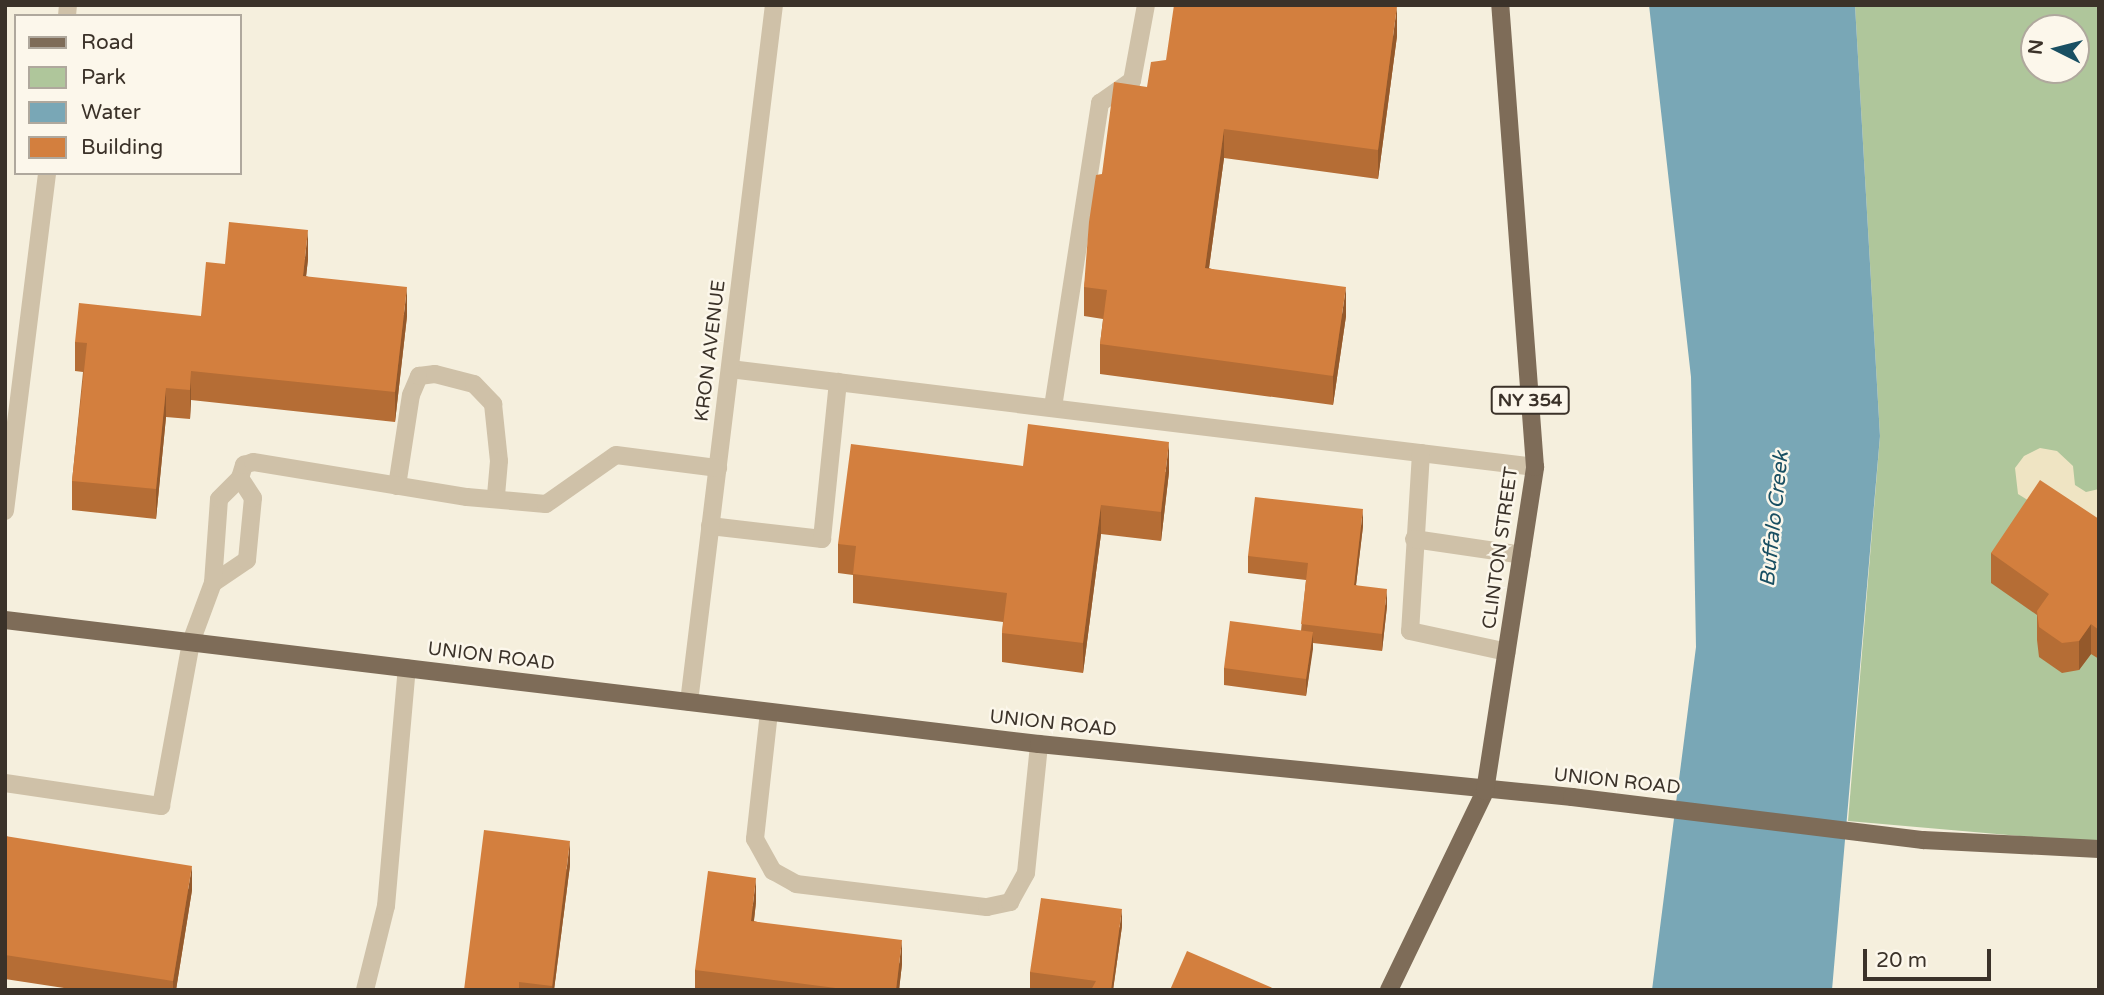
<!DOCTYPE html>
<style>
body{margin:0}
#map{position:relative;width:2104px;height:995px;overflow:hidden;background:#f5efdd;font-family:"Varela Round",sans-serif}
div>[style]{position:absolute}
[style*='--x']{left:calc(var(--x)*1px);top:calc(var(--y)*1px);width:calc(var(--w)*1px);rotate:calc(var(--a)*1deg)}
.green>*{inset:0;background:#afc69b}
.plaza>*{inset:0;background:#efe4c3}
.water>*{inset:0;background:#79a7b6}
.minor>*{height:18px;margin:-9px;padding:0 9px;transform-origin:9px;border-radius:9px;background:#cfc1a8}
.major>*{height:18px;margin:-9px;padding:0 9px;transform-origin:9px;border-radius:9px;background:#7e6c58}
.wall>*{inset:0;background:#b56d35}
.shaded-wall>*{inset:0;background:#94592b}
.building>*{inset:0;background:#d37f3e}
span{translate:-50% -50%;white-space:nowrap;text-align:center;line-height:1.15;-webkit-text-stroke:5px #fcf7eb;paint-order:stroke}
.shield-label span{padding:2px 5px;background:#fcf7eb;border:2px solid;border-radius:5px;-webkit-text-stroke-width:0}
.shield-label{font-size:18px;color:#3b3229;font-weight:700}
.street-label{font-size:19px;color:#3b3229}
.water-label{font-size:21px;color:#194f62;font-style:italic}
.frame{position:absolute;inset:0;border:7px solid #3b3229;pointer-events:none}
.legend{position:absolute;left:14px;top:14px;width:228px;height:161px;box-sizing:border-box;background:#fcf7eb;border:2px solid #afa89d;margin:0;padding:9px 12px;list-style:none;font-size:21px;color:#3b3229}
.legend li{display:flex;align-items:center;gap:14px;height:35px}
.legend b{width:35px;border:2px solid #afa89d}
.north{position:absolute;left:2020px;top:14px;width:70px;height:70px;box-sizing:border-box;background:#fcf7eb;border:2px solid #afa89d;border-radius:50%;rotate:276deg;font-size:19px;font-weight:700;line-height:28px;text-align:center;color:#3b3229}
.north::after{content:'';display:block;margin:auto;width:24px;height:32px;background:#194f62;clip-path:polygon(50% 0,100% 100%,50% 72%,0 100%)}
.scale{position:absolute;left:1863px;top:949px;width:128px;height:32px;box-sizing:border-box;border:4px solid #3b3229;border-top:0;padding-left:9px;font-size:21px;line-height:24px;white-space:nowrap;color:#3b3229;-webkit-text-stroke:5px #fcf7eb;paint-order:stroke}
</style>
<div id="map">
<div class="green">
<i style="clip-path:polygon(evenodd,1855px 5px,2099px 5px,2099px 843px,1848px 821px,1880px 436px,1855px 5px,2034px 28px,2076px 28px,2076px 70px,2034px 70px,2034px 28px)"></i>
</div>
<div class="plaza">
<i style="clip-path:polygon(2040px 448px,2057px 451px,2073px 466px,2075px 485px,2086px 492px,2099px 489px,2099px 544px,2018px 494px,2015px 468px,2024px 456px)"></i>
</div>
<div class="water">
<i style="clip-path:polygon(1649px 5px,1855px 5px,1880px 436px,1832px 990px,1652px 990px,1696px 647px,1691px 377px)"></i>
</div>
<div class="minor">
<i style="--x:67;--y:16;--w:11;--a:-85"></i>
<i style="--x:730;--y:369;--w:811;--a:6.94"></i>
<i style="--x:1053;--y:407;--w:308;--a:-81.2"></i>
<i style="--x:1100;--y:103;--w:39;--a:-35"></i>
<i style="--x:1132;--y:81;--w:77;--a:-79.6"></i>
<i style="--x:1421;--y:453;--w:178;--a:93.5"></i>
<i style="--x:1410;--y:631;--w:99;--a:12.2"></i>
<i style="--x:397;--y:486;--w:92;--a:-81.3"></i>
<i style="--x:411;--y:395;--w:21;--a:-67"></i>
<i style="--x:419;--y:376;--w:16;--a:-7"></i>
<i style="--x:435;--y:374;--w:40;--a:14.4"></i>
<i style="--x:474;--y:384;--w:28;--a:46"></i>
<i style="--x:493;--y:404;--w:57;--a:84"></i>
<i style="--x:499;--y:461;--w:38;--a:95"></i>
<i style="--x:5;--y:511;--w:341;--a:-82.9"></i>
<i style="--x:710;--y:526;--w:113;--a:6.6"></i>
<i style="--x:822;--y:539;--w:158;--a:-84.2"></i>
<i style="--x:1414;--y:539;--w:109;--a:8.4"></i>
<i style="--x:213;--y:583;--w:41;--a:-34.1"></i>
<i style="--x:247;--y:560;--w:62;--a:-84.5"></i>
<i style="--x:253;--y:498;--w:24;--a:-123"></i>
<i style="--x:689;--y:702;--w:702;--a:-83.05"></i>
<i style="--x:769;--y:712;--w:128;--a:96.3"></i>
<i style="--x:755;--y:839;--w:37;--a:61"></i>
<i style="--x:773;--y:871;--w:26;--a:29"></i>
<i style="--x:796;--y:884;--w:192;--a:6.9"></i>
<i style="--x:987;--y:907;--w:24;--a:-12"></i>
<i style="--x:1010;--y:902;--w:33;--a:-61"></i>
<i style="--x:1026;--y:873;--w:130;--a:-84.2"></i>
<i style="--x:5;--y:783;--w:158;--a:8.4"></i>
<i style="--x:161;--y:806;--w:167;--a:-79.6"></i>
<i style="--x:191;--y:642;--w:63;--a:-69.6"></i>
<i style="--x:213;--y:583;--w:84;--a:-85.9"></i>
<i style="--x:219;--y:499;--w:30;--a:-45"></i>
<i style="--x:240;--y:478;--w:14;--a:-73"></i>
<i style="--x:244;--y:465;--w:9;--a:-18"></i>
<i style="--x:253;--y:462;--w:217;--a:9.3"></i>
<i style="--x:467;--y:497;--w:79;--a:5.1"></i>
<i style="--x:546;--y:504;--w:85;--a:-35"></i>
<i style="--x:616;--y:455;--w:103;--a:7.3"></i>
<i style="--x:365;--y:990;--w:87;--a:-76"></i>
<i style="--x:386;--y:906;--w:239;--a:-85"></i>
</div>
<div class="major">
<i style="--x:5;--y:620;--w:1041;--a:6.84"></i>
<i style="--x:1039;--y:744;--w:536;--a:5.68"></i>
<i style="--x:1572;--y:797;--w:354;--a:7"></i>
<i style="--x:1923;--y:840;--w:176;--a:2.9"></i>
<i style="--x:1389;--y:990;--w:221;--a:-64.2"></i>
<i style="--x:1485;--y:791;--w:328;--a:-81.2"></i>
<i style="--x:1535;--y:467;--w:463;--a:-94.3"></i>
</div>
<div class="wall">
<i style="clip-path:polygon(1397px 36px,1378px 179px,1224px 158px,1209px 268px,1346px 316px,1333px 405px,1100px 374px,1100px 344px,1103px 319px,1084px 316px,1084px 287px,1102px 174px,1147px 87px)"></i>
<i style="clip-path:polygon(308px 259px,306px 276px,407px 316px,395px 422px,191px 400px,190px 419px,166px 417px,156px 519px,72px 510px,72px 481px,83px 372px,75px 371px,75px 342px,201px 316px,225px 264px)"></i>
<i style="clip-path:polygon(1023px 466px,1169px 472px,1161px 541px,1101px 534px,1083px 673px,1002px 662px,1002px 633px,1003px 622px,853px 603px,853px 575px,838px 573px,838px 544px)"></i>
<i style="clip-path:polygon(2099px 519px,2099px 659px,2091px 654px,2079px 670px,2062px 673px,2039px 657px,2037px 640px,2037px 615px,1991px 583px,1991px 553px)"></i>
<i style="clip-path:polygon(1363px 526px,1356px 585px,1387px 606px,1382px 651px,1313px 643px,1306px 696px,1224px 685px,1224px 668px,1301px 631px,1306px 580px,1248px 573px,1248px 556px)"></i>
<i style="clip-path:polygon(5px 836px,192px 890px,176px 990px,77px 990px,5px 979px)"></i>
<i style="clip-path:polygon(570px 865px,554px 990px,464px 990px)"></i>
<i style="clip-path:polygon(756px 902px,754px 921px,902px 964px,899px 990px,695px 990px,695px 970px)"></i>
<i style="clip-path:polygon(1122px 926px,1113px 990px,1039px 990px,1030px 989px,1030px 972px)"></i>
</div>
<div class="shaded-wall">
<i style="clip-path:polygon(1397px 6px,1397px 36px,1378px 179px,1378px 150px)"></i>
<i style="clip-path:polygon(1224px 129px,1224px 158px,1205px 297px,1205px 268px)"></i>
<i style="clip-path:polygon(308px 230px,308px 259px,303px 305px,303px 276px)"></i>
<i style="clip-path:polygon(407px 287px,407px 316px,395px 422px,395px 392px)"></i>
<i style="clip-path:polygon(1346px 287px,1346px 316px,1333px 405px,1333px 376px)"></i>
<i style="clip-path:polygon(191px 371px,191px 400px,190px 419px,190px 390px)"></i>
<i style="clip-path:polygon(166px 388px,166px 417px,156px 519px,156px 489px)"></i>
<i style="clip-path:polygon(1169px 442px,1169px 472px,1161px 541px,1161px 512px)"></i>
<i style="clip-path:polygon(1101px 505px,1101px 534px,1083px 673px,1083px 643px)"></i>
<i style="clip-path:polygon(1363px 509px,1363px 526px,1354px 602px,1354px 585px)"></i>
<i style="clip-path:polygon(1387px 589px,1387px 606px,1382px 651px,1382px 634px)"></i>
<i style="clip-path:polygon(2091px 624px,2091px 654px,2079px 670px,2079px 641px)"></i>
<i style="clip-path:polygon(1313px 632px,1313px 649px,1306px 696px,1306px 679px)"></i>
<i style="clip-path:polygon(570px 841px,570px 865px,554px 990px,552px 990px)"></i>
<i style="clip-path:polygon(192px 866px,192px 890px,176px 990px,173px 990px,173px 981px)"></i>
<i style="clip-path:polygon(756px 878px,756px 902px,751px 945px,751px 921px)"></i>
<i style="clip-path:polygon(1122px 909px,1122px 926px,1113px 990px,1111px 990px)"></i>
<i style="clip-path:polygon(902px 940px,902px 964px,899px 990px,896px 990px)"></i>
</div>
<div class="building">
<i style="clip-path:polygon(1174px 5px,1388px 5px,1397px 6px,1378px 150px,1224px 129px,1205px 268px,1346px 287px,1333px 376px,1100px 344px,1107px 290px,1084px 287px,1089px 222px,1096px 175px,1102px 174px,1114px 82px,1147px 87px,1151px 62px,1166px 60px)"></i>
<i style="clip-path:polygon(229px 222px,308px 230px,303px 276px,407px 287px,395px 392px,191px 371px,190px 390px,166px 388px,156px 489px,72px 481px,87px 343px,75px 342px,79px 303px,201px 316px,206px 262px,225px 264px)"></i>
<i style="clip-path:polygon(1028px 424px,1169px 442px,1161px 512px,1101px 505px,1083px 643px,1002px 633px,1007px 593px,853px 574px,856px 546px,838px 544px,851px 444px,1023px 466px)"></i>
<i style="clip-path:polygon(2040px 480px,2099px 519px,2099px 630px,2091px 624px,2079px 641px,2062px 643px,2039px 627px,2037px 611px,2049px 594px,1991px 553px)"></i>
<i style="clip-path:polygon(1255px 497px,1363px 509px,1354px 585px,1387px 589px,1382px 634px,1301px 624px,1308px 563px,1248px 556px)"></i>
<i style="clip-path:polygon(1230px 621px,1313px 632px,1306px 679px,1224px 668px)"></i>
<i style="clip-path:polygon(484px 830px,570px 841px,552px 986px,519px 982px,519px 990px,464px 990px)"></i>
<i style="clip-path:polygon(5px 836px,192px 866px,173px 981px,5px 955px)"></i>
<i style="clip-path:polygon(708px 871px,756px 878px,751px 921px,902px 940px,896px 990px,851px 990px,695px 970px)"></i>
<i style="clip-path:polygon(1041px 898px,1122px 909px,1111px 990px,1091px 990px,1096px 981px,1030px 972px)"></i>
<i style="clip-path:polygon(1187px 951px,1277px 990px,1170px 990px)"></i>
</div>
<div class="shield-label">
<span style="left:1530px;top:400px">NY 354</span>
</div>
<div class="street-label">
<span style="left:711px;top:351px;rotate:-83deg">KRON AVENUE</span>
<span style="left:1501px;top:548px;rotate:-82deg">CLINTON STREET</span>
<span style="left:491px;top:657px;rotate:7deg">UNION ROAD</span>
<span style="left:1053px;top:724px;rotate:6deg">UNION ROAD</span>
<span style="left:1617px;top:782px;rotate:6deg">UNION ROAD</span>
</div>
<div class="water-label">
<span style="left:1775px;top:519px;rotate:-84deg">Buffalo Creek</span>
</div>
<div class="frame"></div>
<ul class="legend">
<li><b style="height:9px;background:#7e6c58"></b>Road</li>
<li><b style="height:19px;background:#afc69b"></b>Park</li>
<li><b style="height:19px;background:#79a7b6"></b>Water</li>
<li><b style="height:19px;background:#d37f3e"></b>Building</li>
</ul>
<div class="north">N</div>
<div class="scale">20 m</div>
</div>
